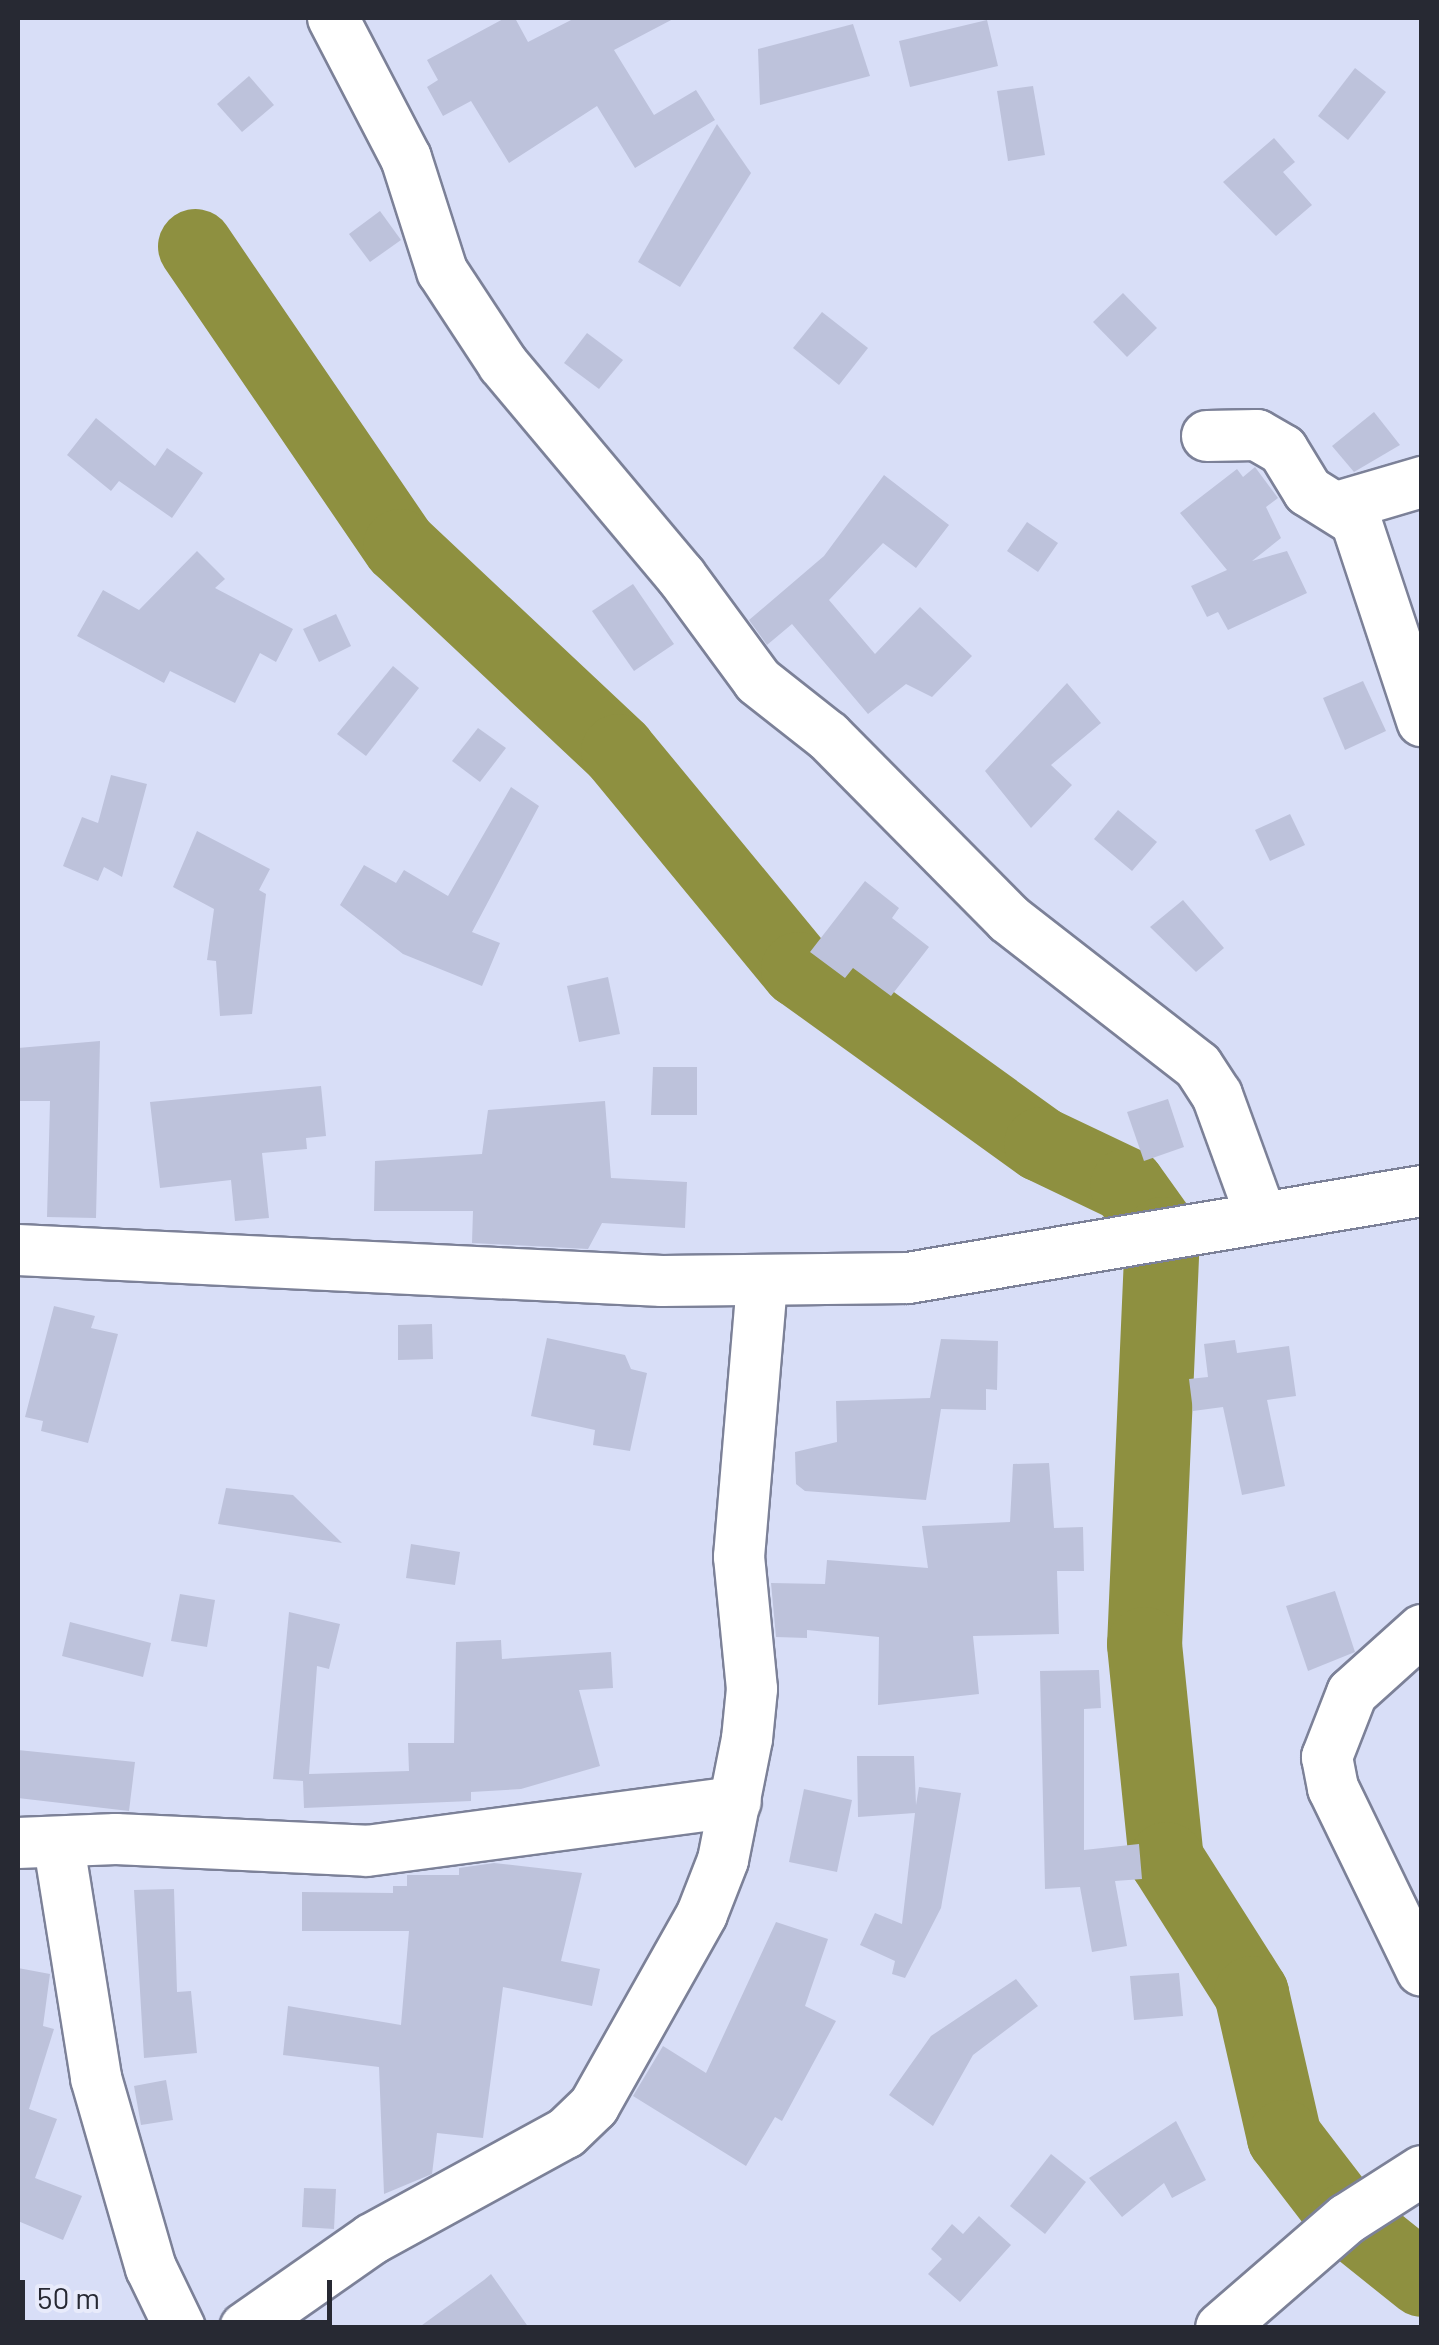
<!DOCTYPE html>
<style>
body{margin:0}
#map{position:relative;width:1439px;height:2345px;overflow:hidden;background:#d8def7;font-family:Barlow,sans-serif}
div>[style]{position:absolute}
[style*='--x']{left:calc(var(--x)*1px);top:calc(var(--y)*1px);width:calc(var(--w)*1px);rotate:calc(var(--a)*1deg)}
.river>*{height:75px;margin:-37.5px;padding:0 37.5px;transform-origin:37.5px;border-radius:37.5px;background:#8e9040}
.building>*{inset:0;background:#bdc2db}
.roads{filter:drop-shadow(2px 0 #7c8198) drop-shadow(-2px 0 #7c8198) drop-shadow(0 2px #7c8198) drop-shadow(0 -2px #7c8198)}
.minor>*{height:50px;margin:-25px;padding:0 25px;transform-origin:25px;border-radius:25px;background:#fff}
span{translate:-50% -50%;white-space:nowrap;text-align:center;line-height:1.15;-webkit-text-stroke:10px #e8ebfb;paint-order:stroke}
.frame{position:absolute;inset:0;border:20px solid #272933;pointer-events:none}
.scale{position:absolute;left:20px;top:2280px;width:312px;height:45px;box-sizing:border-box;border:5px solid #272933;border-top:0;padding-left:12px;font-size:30px;line-height:35px;white-space:nowrap;color:#272933;-webkit-text-stroke:8px #e8ebfb;paint-order:stroke}
</style>
<div id="map">
<div class="river">
<i style="--x:195;--y:246;--w:363;--a:55.7"></i>
<i style="--x:400;--y:546;--w:299;--a:43.2"></i>
<i style="--x:618;--y:751;--w:283;--a:50.5"></i>
<i style="--x:798;--y:969;--w:299;--a:35.8"></i>
<i style="--x:1041;--y:1144;--w:95;--a:25.5"></i>
<i style="--x:1127;--y:1185;--w:60;--a:54.5"></i>
<i style="--x:1162;--y:1234;--w:410;--a:92.5"></i>
<i style="--x:1144;--y:1644;--w:216;--a:84.2"></i>
<i style="--x:1166;--y:1859;--w:159;--a:57.6"></i>
<i style="--x:1251;--y:1993;--w:148;--a:77.1"></i>
<i style="--x:1284;--y:2137;--w:103;--a:52.5"></i>
<i style="--x:1347;--y:2219;--w:96;--a:38.7"></i>
</div>
<div class="building">
<i style="clip-path:polygon(505px 18px,515px 18px,528px 42px,575px 18px,675px 18px,614px 50px,654px 115px,696px 90px,715px 120px,635px 168px,597px 106px,509px 163px,471px 101px,443px 116px,427px 87px,438px 80px,427px 60px)"></i>
<i style="clip-path:polygon(987px 20px,998px 66px,910px 87px,899px 41px)"></i>
<i style="clip-path:polygon(853px 24px,870px 76px,760px 105px,758px 49px)"></i>
<i style="clip-path:polygon(1355px 68px,1386px 92px,1348px 140px,1318px 116px)"></i>
<i style="clip-path:polygon(249px 76px,274px 105px,242px 132px,217px 104px)"></i>
<i style="clip-path:polygon(1033px 86px,1045px 155px,1008px 161px,997px 91px)"></i>
<i style="clip-path:polygon(717px 124px,751px 173px,680px 287px,638px 262px)"></i>
<i style="clip-path:polygon(1274px 138px,1295px 162px,1283px 172px,1312px 205px,1276px 236px,1223px 182px)"></i>
<i style="clip-path:polygon(380px 211px,401px 240px,370px 262px,349px 234px)"></i>
<i style="clip-path:polygon(1123px 293px,1157px 328px,1127px 357px,1093px 322px)"></i>
<i style="clip-path:polygon(822px 312px,868px 348px,839px 385px,793px 348px)"></i>
<i style="clip-path:polygon(587px 333px,623px 360px,599px 389px,564px 363px)"></i>
<i style="clip-path:polygon(1374px 412px,1400px 445px,1354px 472px,1332px 446px)"></i>
<i style="clip-path:polygon(96px 418px,155px 466px,167px 448px,203px 473px,172px 518px,119px 481px,111px 491px,67px 455px)"></i>
<i style="clip-path:polygon(1255px 467px,1278px 498px,1266px 507px,1281px 538px,1252px 561px,1287px 551px,1307px 593px,1228px 630px,1218px 612px,1207px 617px,1191px 586px,1227px 570px,1180px 513px,1237px 469px,1243px 477px)"></i>
<i style="clip-path:polygon(884px 475px,949px 525px,916px 568px,883px 543px,829px 600px,875px 654px,920px 607px,972px 656px,932px 697px,906px 684px,868px 714px,792px 624px,767px 645px,749px 620px,824px 556px)"></i>
<i style="clip-path:polygon(1027px 522px,1058px 543px,1038px 572px,1007px 551px)"></i>
<i style="clip-path:polygon(197px 551px,225px 579px,215px 588px,293px 629px,276px 662px,260px 653px,235px 703px,170px 671px,164px 683px,77px 636px,103px 590px,139px 610px)"></i>
<i style="clip-path:polygon(633px 584px,674px 644px,634px 671px,592px 611px)"></i>
<i style="clip-path:polygon(336px 614px,351px 646px,319px 662px,303px 629px)"></i>
<i style="clip-path:polygon(393px 666px,419px 688px,366px 756px,337px 734px)"></i>
<i style="clip-path:polygon(1363px 681px,1386px 731px,1345px 750px,1323px 698px)"></i>
<i style="clip-path:polygon(1067px 683px,1101px 723px,1051px 765px,1072px 785px,1031px 828px,985px 771px)"></i>
<i style="clip-path:polygon(478px 728px,506px 748px,480px 782px,452px 761px)"></i>
<i style="clip-path:polygon(111px 775px,147px 784px,122px 877px,104px 867px,98px 881px,63px 866px,82px 817px,98px 823px)"></i>
<i style="clip-path:polygon(511px 787px,539px 806px,472px 932px,500px 943px,482px 986px,403px 954px,340px 905px,364px 865px,396px 883px,404px 870px,448px 896px)"></i>
<i style="clip-path:polygon(1118px 810px,1157px 842px,1132px 871px,1094px 839px)"></i>
<i style="clip-path:polygon(1290px 814px,1305px 845px,1270px 861px,1255px 830px)"></i>
<i style="clip-path:polygon(197px 831px,270px 869px,259px 890px,266px 894px,252px 1014px,220px 1016px,216px 961px,207px 960px,214px 909px,173px 887px)"></i>
<i style="clip-path:polygon(865px 881px,899px 908px,892px 918px,929px 947px,891px 996px,853px 968px,845px 978px,810px 952px)"></i>
<i style="clip-path:polygon(1183px 900px,1224px 948px,1196px 972px,1150px 927px)"></i>
<i style="clip-path:polygon(608px 977px,620px 1034px,579px 1042px,567px 986px)"></i>
<i style="clip-path:polygon(100px 1041px,96px 1218px,47px 1217px,50px 1101px,18px 1101px,18px 1048px)"></i>
<i style="clip-path:polygon(653px 1067px,697px 1067px,697px 1115px,651px 1115px)"></i>
<i style="clip-path:polygon(321px 1086px,326px 1136px,306px 1138px,307px 1149px,262px 1153px,269px 1218px,235px 1221px,231px 1180px,160px 1188px,150px 1102px)"></i>
<i style="clip-path:polygon(1168px 1099px,1184px 1147px,1144px 1161px,1127px 1112px)"></i>
<i style="clip-path:polygon(605px 1101px,611px 1178px,687px 1182px,685px 1228px,602px 1223px,588px 1249px,472px 1243px,473px 1211px,374px 1211px,375px 1161px,482px 1154px,488px 1110px)"></i>
<i style="clip-path:polygon(54px 1306px,95px 1316px,91px 1328px,118px 1334px,88px 1443px,41px 1431px,43px 1421px,25px 1417px)"></i>
<i style="clip-path:polygon(432px 1324px,433px 1359px,398px 1360px,398px 1325px)"></i>
<i style="clip-path:polygon(547px 1338px,625px 1355px,631px 1369px,647px 1373px,630px 1451px,593px 1445px,595px 1430px,531px 1416px)"></i>
<i style="clip-path:polygon(941px 1339px,998px 1341px,997px 1390px,986px 1389px,986px 1410px,941px 1409px,926px 1500px,805px 1491px,796px 1484px,795px 1452px,837px 1442px,836px 1401px,930px 1398px)"></i>
<i style="clip-path:polygon(1235px 1340px,1237px 1353px,1289px 1346px,1296px 1396px,1267px 1400px,1285px 1486px,1242px 1495px,1223px 1407px,1193px 1411px,1189px 1379px,1208px 1377px,1204px 1344px)"></i>
<i style="clip-path:polygon(1049px 1463px,1054px 1528px,1083px 1527px,1084px 1571px,1057px 1571px,1059px 1634px,973px 1636px,979px 1694px,878px 1705px,879px 1637px,807px 1630px,807px 1638px,776px 1637px,771px 1583px,825px 1584px,827px 1560px,928px 1568px,922px 1526px,1010px 1522px,1013px 1464px)"></i>
<i style="clip-path:polygon(226px 1488px,293px 1495px,342px 1543px,218px 1524px)"></i>
<i style="clip-path:polygon(411px 1544px,460px 1552px,455px 1585px,406px 1578px)"></i>
<i style="clip-path:polygon(1335px 1591px,1355px 1652px,1308px 1671px,1286px 1606px)"></i>
<i style="clip-path:polygon(180px 1594px,215px 1600px,207px 1647px,171px 1641px)"></i>
<i style="clip-path:polygon(289px 1612px,340px 1624px,329px 1669px,317px 1666px,309px 1774px,409px 1771px,408px 1743px,454px 1743px,456px 1642px,501px 1640px,502px 1659px,611px 1652px,613px 1688px,579px 1690px,600px 1766px,521px 1789px,471px 1792px,471px 1801px,304px 1808px,303px 1781px,273px 1779px)"></i>
<i style="clip-path:polygon(70px 1622px,151px 1643px,143px 1677px,62px 1656px)"></i>
<i style="clip-path:polygon(1099px 1670px,1101px 1708px,1084px 1709px,1084px 1850px,1139px 1844px,1142px 1879px,1115px 1881px,1127px 1946px,1092px 1952px,1080px 1887px,1045px 1889px,1040px 1671px)"></i>
<i style="clip-path:polygon(18px 1750px,135px 1762px,129px 1811px,18px 1798px)"></i>
<i style="clip-path:polygon(857px 1756px,914px 1756px,916px 1805px,919px 1787px,961px 1793px,941px 1908px,905px 1978px,892px 1974px,895px 1961px,860px 1945px,875px 1913px,902px 1924px,915px 1813px,858px 1817px)"></i>
<i style="clip-path:polygon(804px 1789px,852px 1800px,837px 1872px,789px 1862px)"></i>
<i style="clip-path:polygon(494px 1863px,582px 1873px,561px 1961px,600px 1969px,592px 2006px,503px 1987px,483px 2138px,437px 2133px,432px 2174px,384px 2194px,379px 2067px,283px 2055px,288px 2006px,401px 2025px,409px 1931px,302px 1931px,302px 1892px,393px 1893px,393px 1886px,407px 1886px,407px 1875px,459px 1875px,459px 1868px)"></i>
<i style="clip-path:polygon(174px 1889px,177px 1992px,191px 1991px,197px 2053px,144px 2058px,134px 1890px)"></i>
<i style="clip-path:polygon(776px 1922px,828px 1939px,805px 2006px,836px 2021px,782px 2121px,775px 2117px,746px 2166px,633px 2096px,663px 2046px,706px 2073px)"></i>
<i style="clip-path:polygon(18px 1968px,50px 1974px,43px 2026px,54px 2029px,29px 2109px,57px 2119px,35px 2178px,82px 2196px,63px 2240px,18px 2221px)"></i>
<i style="clip-path:polygon(1179px 1973px,1183px 2016px,1134px 2020px,1130px 1976px)"></i>
<i style="clip-path:polygon(1016px 1979px,1038px 2006px,973px 2055px,933px 2126px,889px 2095px,931px 2036px)"></i>
<i style="clip-path:polygon(166px 2080px,173px 2120px,141px 2125px,134px 2086px)"></i>
<i style="clip-path:polygon(1176px 2121px,1206px 2180px,1172px 2198px,1164px 2183px,1122px 2217px,1089px 2178px)"></i>
<i style="clip-path:polygon(1051px 2154px,1086px 2182px,1045px 2234px,1010px 2206px)"></i>
<i style="clip-path:polygon(304px 2188px,336px 2189px,334px 2229px,302px 2227px)"></i>
<i style="clip-path:polygon(979px 2216px,1011px 2245px,960px 2302px,928px 2274px,942px 2259px,931px 2249px,952px 2224px,963px 2234px)"></i>
<i style="clip-path:polygon(491px 2274px,529px 2328px,418px 2328px,484px 2280px)"></i>
</div>
<div class="roads">
<div class="minor">
<i style="--x:333;--y:18;--w:158;--a:62.5"></i>
<i style="--x:406;--y:158;--w:119;--a:72.3"></i>
<i style="--x:442;--y:271;--w:111;--a:56.7"></i>
<i style="--x:503;--y:364;--w:277;--a:50"></i>
<i style="--x:681;--y:576;--w:130;--a:53.7"></i>
<i style="--x:758;--y:681;--w:89;--a:38.2"></i>
<i style="--x:828;--y:736;--w:257;--a:45.3"></i>
<i style="--x:1009;--y:919;--w:239;--a:37.9"></i>
<i style="--x:1198;--y:1066;--w:35;--a:57"></i>
<i style="--x:1217;--y:1095;--w:129;--a:70"></i>
<i style="--x:1207;--y:436;--w:50;--a:-1.1"></i>
<i style="--x:1257;--y:435;--w:30;--a:30"></i>
<i style="--x:1283;--y:450;--w:48;--a:58.6"></i>
<i style="--x:1308;--y:491;--w:57;--a:32"></i>
<i style="--x:1356;--y:521;--w:211;--a:71.7"></i>
<i style="--x:1337;--y:507;--w:89;--a:-16.4"></i>
<i style="--x:18;--y:1250;--w:645;--a:2.76"></i>
<i style="--x:662;--y:1281;--w:246;--a:-0.7"></i>
<i style="--x:908;--y:1278;--w:521;--a:-9.61"></i>
<i style="--x:1422;--y:1630;--w:94;--a:138"></i>
<i style="--x:1352;--y:1693;--w:69;--a:111.3"></i>
<i style="--x:1327;--y:1757;--w:32;--a:79"></i>
<i style="--x:1333;--y:1788;--w:203;--a:64.1"></i>
<i style="--x:18;--y:1843;--w:98;--a:-2.3"></i>
<i style="--x:116;--y:1839;--w:251;--a:2.7"></i>
<i style="--x:367;--y:1851;--w:372;--a:-7.6"></i>
<i style="--x:59;--y:1846;--w:235;--a:80.9"></i>
<i style="--x:96;--y:2078;--w:198;--a:73.9"></i>
<i style="--x:151;--y:2268;--w:67;--a:64.2"></i>
<i style="--x:245;--y:2328;--w:155;--a:-35"></i>
<i style="--x:372;--y:2239;--w:221;--a:-28.7"></i>
<i style="--x:566;--y:2133;--w:39;--a:-44"></i>
<i style="--x:594;--y:2106;--w:220;--a:-60.6"></i>
<i style="--x:702;--y:1914;--w:58;--a:-68.7"></i>
<i style="--x:723;--y:1860;--w:123;--a:-78.8"></i>
<i style="--x:747;--y:1739;--w:50;--a:-84.3"></i>
<i style="--x:752;--y:1689;--w:133;--a:-95.6"></i>
<i style="--x:739;--y:1557;--w:276;--a:-85.2"></i>
<i style="--x:1221;--y:2328;--w:167;--a:-40.9"></i>
<i style="--x:1347;--y:2219;--w:89;--a:-32.6"></i>
</div>
</div>
<div class="frame"></div>
<div class="scale">50 m</div>
</div>
